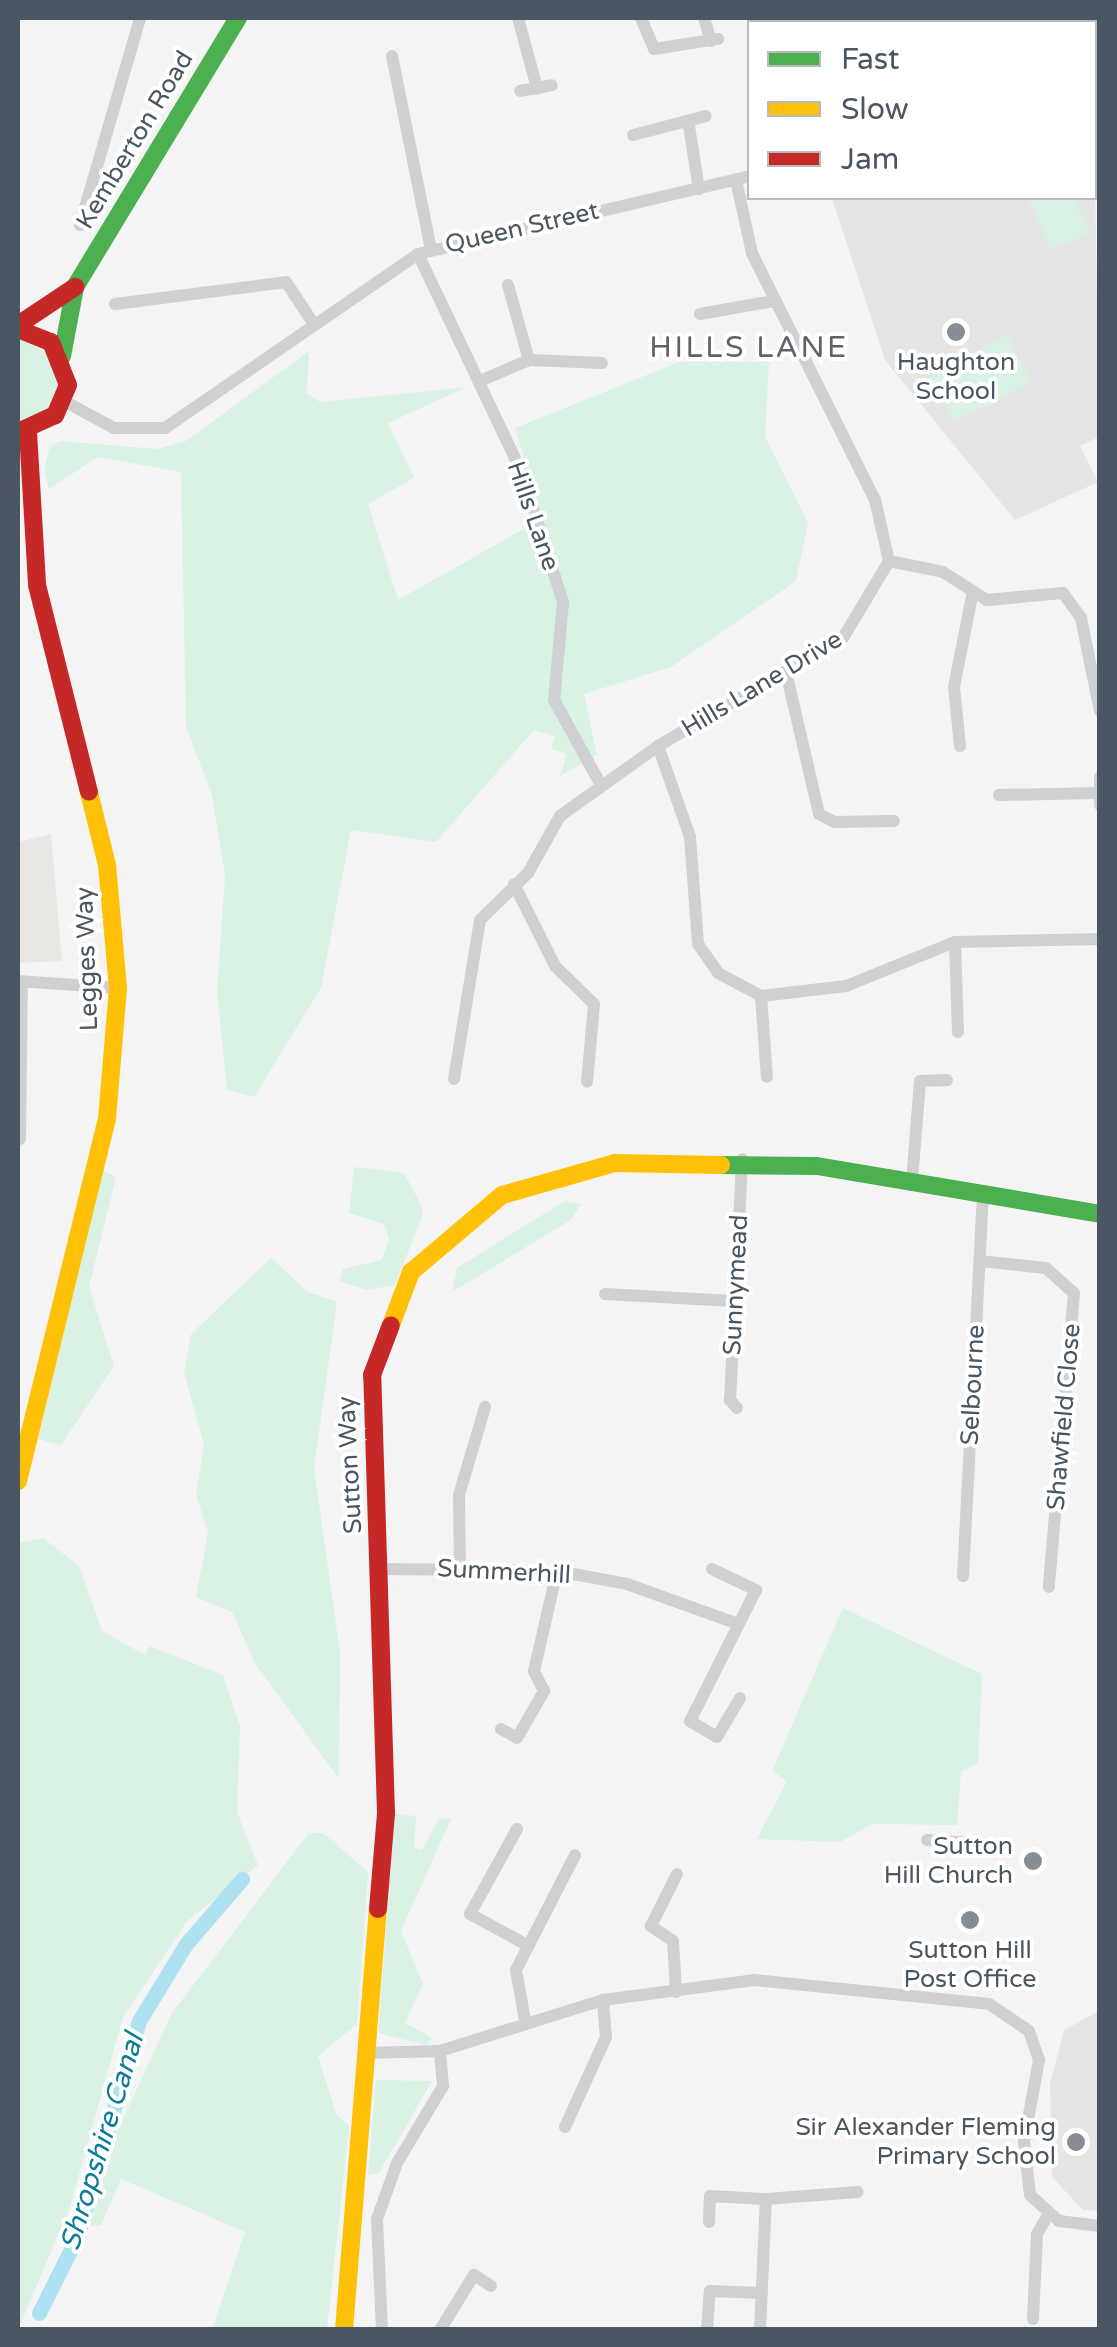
<!DOCTYPE html>
<style>
body{margin:0}
#map{position:relative;width:1117px;height:2347px;overflow:hidden;background:#f4f4f4;font-family:"Varela Round",sans-serif}
div>[style]{position:absolute}
[style*='--x']{left:calc(var(--x)*1px);top:calc(var(--y)*1px);width:calc(var(--w)*1px);rotate:calc(var(--a)*1deg)}
.commercial>*{inset:0;background:#e8e7e3}
.education>*{inset:0;background:#e6e5e6}
.green>*{inset:0;background:#d9f2e3}
.canal>*{height:15px;margin:-7.5px;padding:0 7.5px;transform-origin:7.5px;border-radius:7.5px;background:#aee2f0}
.street>*{height:12px;margin:-6px;padding:0 6px;transform-origin:6px;border-radius:6px;background:#ced0d2}
.fast>*{height:18px;margin:-9px;padding:0 9px;transform-origin:9px;border-radius:9px;background:#4caf50}
.slow>*{height:18px;margin:-9px;padding:0 9px;transform-origin:9px;border-radius:9px;background:#ffc107}
.jam>*{height:18px;margin:-9px;padding:0 9px;transform-origin:9px;border-radius:9px;background:#c62828}
.dots>*{width:28px;height:28px;translate:-50% -50%;box-sizing:border-box;border:5px solid #fff;border-radius:50%}
span{translate:-50% -50%;white-space:nowrap;text-align:center;line-height:1.15;-webkit-text-stroke:8px #fff;paint-order:stroke}
.street-label{font-size:25px;color:#4a5661}
.poi-label{font-size:25px;color:#4a5661}
.right{translate:-100% -50%;text-align:right}
.water-label{font-size:28px;color:#0c7c9b;font-style:italic}
.quarter-label{font-size:30px;color:#5f6368;letter-spacing:2.5px}
.frame{position:absolute;inset:0;border:20px solid #4a5661;pointer-events:none}
.legend{position:absolute;left:747px;top:20px;width:350px;height:180px;box-sizing:border-box;background:#fff;border:2px solid #b7bbc0;margin:0;padding:12px 18px;list-style:none;font-size:30px;color:#4a5661}
.legend li{display:flex;align-items:center;gap:20px;height:50px}
.legend b{width:50px;border:2px solid #b7bbc0}
</style>
<div id="map">
<div class="commercial">
<i style="clip-path:polygon(51px 834px,62px 961px,18px 963px,18px 842px)"></i>
</div>
<div class="education">
<i style="clip-path:polygon(1095px 171px,1099px 437px,1080px 446px,1098px 482px,1015px 520px,885px 360px,832px 198px,1094px 198px)"></i>
<i style="clip-path:polygon(1099px 2011px,1099px 2211px,1083px 2210px,1052px 2177px,1050px 2084px,1064px 2030px)"></i>
</div>
<div class="green">
<i style="clip-path:polygon(1028px 198px,1074px 198px,1090px 233px,1051px 250px)"></i>
<i style="clip-path:polygon(1007px 335px,1031px 382px,954px 422px,931px 375px)"></i>
<i style="clip-path:polygon(18px 337px,53px 357px,59px 386px,46px 412px,18px 425px)"></i>
<i style="clip-path:polygon(309px 351px,307px 393px,320px 402px,467px 387px,388px 423px,414px 478px,368px 504px,398px 600px,543px 518px,515px 428px,679px 362px,769px 362px,765px 437px,808px 523px,796px 581px,671px 667px,584px 694px,597px 755px,560px 776px,567px 754px,551px 749px,555px 736px,534px 730px,436px 842px,351px 830px,321px 988px,254px 1097px,227px 1090px,217px 993px,225px 876px,212px 795px,186px 727px,181px 472px,98px 457px,49px 489px,44px 470px,50px 446px,61px 441px,157px 449px,186px 441px)"></i>
<i style="clip-path:polygon(354px 1167px,404px 1173px,418px 1199px,423px 1214px,395px 1285px,366px 1290px,340px 1281px,343px 1269px,382px 1260px,389px 1238px,384px 1224px,349px 1213px)"></i>
<i style="clip-path:polygon(102px 1170px,116px 1177px,89px 1287px,114px 1366px,61px 1445px,38px 1439px)"></i>
<i style="clip-path:polygon(565px 1201px,581px 1204px,571px 1220px,452px 1292px,457px 1268px)"></i>
<i style="clip-path:polygon(271px 1258px,308px 1292px,337px 1302px,314px 1468px,340px 1652px,339px 1779px,255px 1663px,232px 1612px,196px 1597px,208px 1533px,196px 1495px,204px 1445px,184px 1372px,191px 1334px)"></i>
<i style="clip-path:polygon(43px 1538px,79px 1566px,102px 1631px,145px 1655px,150px 1646px,223px 1675px,240px 1726px,237px 1812px,258px 1865px,187px 1921px,123px 2017px,70px 2207px,18px 2330px,18px 1543px)"></i>
<i style="clip-path:polygon(843px 1608px,982px 1674px,978px 1764px,961px 1771px,957px 1825px,872px 1824px,840px 1842px,757px 1839px,787px 1781px,772px 1771px)"></i>
<i style="clip-path:polygon(395px 1814px,416px 1816px,414px 1848px,422px 1850px,439px 1818px,451px 1819px,401px 1931px,423px 1984px,405px 2023px,432px 2038px,426px 2045px,378px 2033px)"></i>
<i style="clip-path:polygon(309px 1833px,323px 1833px,368px 1872px,357px 2024px,318px 2056px,336px 2114px,349px 2126px,327px 2329px,212px 2329px,245px 2232px,121px 2179px,101px 2225px,73px 2227px,172px 2013px)"></i>
<i style="clip-path:polygon(376px 2080px,432px 2081px,379px 2173px,368px 2175px)"></i>
</div>
<div class="canal">
<i style="--x:39;--y:2313;--w:85;--a:-63.4"></i>
<i style="--x:77;--y:2237;--w:225;--a:-74"></i>
<i style="--x:139;--y:2021;--w:90;--a:-58.6"></i>
<i style="--x:186;--y:1944;--w:86;--a:-49.3"></i>
</div>
<div class="street">
<i style="--x:518;--y:18;--w:73;--a:74.8"></i>
<i style="--x:537;--y:88;--w:17;--a:170"></i>
<i style="--x:641;--y:18;--w:34;--a:67"></i>
<i style="--x:654;--y:49;--w:65;--a:-8.9"></i>
<i style="--x:704;--y:18;--w:24;--a:73"></i>
<i style="--x:959;--y:18;--w:5;--a:53"></i>
<i style="--x:855;--y:22;--w:23;--a:-10"></i>
<i style="--x:392;--y:56;--w:197;--a:78.6"></i>
<i style="--x:537;--y:88;--w:15;--a:-11"></i>
<i style="--x:689;--y:126;--w:64;--a:81"></i>
<i style="--x:633;--y:135;--w:75;--a:-14.6"></i>
<i style="--x:80;--y:225;--w:216;--a:-73.8"></i>
<i style="--x:418;--y:254;--w:242;--a:64.6"></i>
<i style="--x:522;--y:473;--w:135;--a:72.4"></i>
<i style="--x:563;--y:602;--w:98;--a:95.2"></i>
<i style="--x:554;--y:700;--w:97;--a:61.1"></i>
<i style="--x:508;--y:285;--w:78;--a:74.4"></i>
<i style="--x:115;--y:304;--w:172;--a:-7.3"></i>
<i style="--x:286;--y:282;--w:49;--a:56.6"></i>
<i style="--x:700;--y:314;--w:75;--a:-10"></i>
<i style="--x:480;--y:381;--w:53;--a:-23.2"></i>
<i style="--x:529;--y:360;--w:73;--a:2.4"></i>
<i style="--x:64;--y:401;--w:57;--a:28.4"></i>
<i style="--x:114;--y:428;--w:51;--a:0"></i>
<i style="--x:165;--y:428;--w:307;--a:-34.5"></i>
<i style="--x:418;--y:254;--w:341;--a:-13.2"></i>
<i style="--x:889;--y:561;--w:55;--a:11.5"></i>
<i style="--x:943;--y:572;--w:52;--a:32.5"></i>
<i style="--x:987;--y:600;--w:76;--a:-5.3"></i>
<i style="--x:1063;--y:593;--w:31;--a:54"></i>
<i style="--x:1081;--y:618;--w:95;--a:78.5"></i>
<i style="--x:786;--y:672;--w:146;--a:76.9"></i>
<i style="--x:819;--y:814;--w:18;--a:27"></i>
<i style="--x:835;--y:822;--w:59;--a:-1"></i>
<i style="--x:658;--y:746;--w:96;--a:70.6"></i>
<i style="--x:690;--y:837;--w:107;--a:85.7"></i>
<i style="--x:698;--y:944;--w:35;--a:55"></i>
<i style="--x:718;--y:973;--w:49;--a:28.1"></i>
<i style="--x:761;--y:996;--w:86;--a:-6.7"></i>
<i style="--x:846;--y:986;--w:118;--a:-22"></i>
<i style="--x:955;--y:942;--w:145;--a:-1.2"></i>
<i style="--x:960;--y:746;--w:59;--a:-95.8"></i>
<i style="--x:954;--y:687;--w:93;--a:-78.8"></i>
<i style="--x:1100;--y:777;--w:28;--a:90"></i>
<i style="--x:999;--y:795;--w:98;--a:-1.2"></i>
<i style="--x:514;--y:884;--w:92;--a:63.4"></i>
<i style="--x:555;--y:966;--w:54;--a:44.3"></i>
<i style="--x:594;--y:1004;--w:78;--a:95.1"></i>
<i style="--x:955;--y:942;--w:90;--a:88.1"></i>
<i style="--x:18;--y:981;--w:100;--a:4"></i>
<i style="--x:761;--y:996;--w:81;--a:85.8"></i>
<i style="--x:454;--y:1079;--w:161;--a:-80.7"></i>
<i style="--x:480;--y:920;--w:67;--a:-44.4"></i>
<i style="--x:528;--y:873;--w:65;--a:-60.7"></i>
<i style="--x:560;--y:816;--w:120;--a:-35.5"></i>
<i style="--x:658;--y:746;--w:214;--a:-30.3"></i>
<i style="--x:843;--y:638;--w:90;--a:-59.1"></i>
<i style="--x:889;--y:561;--w:63;--a:-102.9"></i>
<i style="--x:875;--y:500;--w:276;--a:-116.5"></i>
<i style="--x:752;--y:253;--w:75;--a:-102.4"></i>
<i style="--x:20;--y:1139;--w:157;--a:-89.3"></i>
<i style="--x:912;--y:1181;--w:100;--a:-85.4"></i>
<i style="--x:920;--y:1081;--w:27;--a:-2"></i>
<i style="--x:980;--y:1261;--w:66;--a:6.1"></i>
<i style="--x:1046;--y:1268;--w:38;--a:42"></i>
<i style="--x:1074;--y:1293;--w:295;--a:94.9"></i>
<i style="--x:605;--y:1294;--w:128;--a:3.1"></i>
<i style="--x:737;--y:1408;--w:11;--a:-131"></i>
<i style="--x:730;--y:1400;--w:241;--a:-87.1"></i>
<i style="--x:460;--y:1567;--w:72;--a:-90.8"></i>
<i style="--x:459;--y:1495;--w:92;--a:-73.5"></i>
<i style="--x:381;--y:1569;--w:176;--a:0.7"></i>
<i style="--x:557;--y:1571;--w:71;--a:10.5"></i>
<i style="--x:627;--y:1584;--w:118;--a:19.8"></i>
<i style="--x:712;--y:1569;--w:49;--a:25.5"></i>
<i style="--x:756;--y:1590;--w:147;--a:116.7"></i>
<i style="--x:690;--y:1721;--w:31;--a:31"></i>
<i style="--x:717;--y:1737;--w:45;--a:-59.5"></i>
<i style="--x:963;--y:1576;--w:382;--a:-87"></i>
<i style="--x:501;--y:1729;--w:18;--a:29"></i>
<i style="--x:517;--y:1738;--w:54;--a:-60.1"></i>
<i style="--x:544;--y:1691;--w:22;--a:-117"></i>
<i style="--x:534;--y:1671;--w:103;--a:-77"></i>
<i style="--x:517;--y:1829;--w:97;--a:118.9"></i>
<i style="--x:470;--y:1914;--w:65;--a:28.5"></i>
<i style="--x:927;--y:1840;--w:62;--a:3.7"></i>
<i style="--x:676;--y:1992;--w:51;--a:-93.4"></i>
<i style="--x:673;--y:1941;--w:27;--a:-146"></i>
<i style="--x:651;--y:1926;--w:58;--a:-63.4"></i>
<i style="--x:525;--y:2020;--w:51;--a:-100.2"></i>
<i style="--x:516;--y:1970;--w:129;--a:-62.8"></i>
<i style="--x:367;--y:2053;--w:73;--a:-1.6"></i>
<i style="--x:440;--y:2051;--w:171;--a:-17.4"></i>
<i style="--x:603;--y:2000;--w:152;--a:-7.5"></i>
<i style="--x:754;--y:1980;--w:236;--a:5.8"></i>
<i style="--x:989;--y:2004;--w:48;--a:34"></i>
<i style="--x:1029;--y:2031;--w:31;--a:71"></i>
<i style="--x:1039;--y:2060;--w:83;--a:100.4"></i>
<i style="--x:1024;--y:2142;--w:53;--a:83.5"></i>
<i style="--x:1030;--y:2195;--w:39;--a:42"></i>
<i style="--x:1059;--y:2221;--w:41;--a:7"></i>
<i style="--x:565;--y:2127;--w:99;--a:-65.5"></i>
<i style="--x:606;--y:2037;--w:37;--a:-95"></i>
<i style="--x:709;--y:2222;--w:26;--a:-88"></i>
<i style="--x:710;--y:2196;--w:56;--a:3.1"></i>
<i style="--x:1033;--y:2319;--w:85;--a:-87.3"></i>
<i style="--x:1037;--y:2234;--w:22;--a:-60"></i>
<i style="--x:382;--y:2330;--w:111;--a:-92.6"></i>
<i style="--x:377;--y:2219;--w:59;--a:-70.3"></i>
<i style="--x:397;--y:2163;--w:90;--a:-59.1"></i>
<i style="--x:443;--y:2086;--w:35;--a:-95"></i>
<i style="--x:440;--y:2330;--w:65;--a:-58.3"></i>
<i style="--x:474;--y:2275;--w:20;--a:33"></i>
<i style="--x:707;--y:2330;--w:39;--a:-86"></i>
<i style="--x:710;--y:2291;--w:52;--a:2.2"></i>
<i style="--x:760;--y:2330;--w:131;--a:-87.4"></i>
<i style="--x:766;--y:2199;--w:92;--a:-4.4"></i>
</div>
<div class="fast">
<i style="--x:62;--y:356;--w:70;--a:-79.3"></i>
<i style="--x:75;--y:287;--w:315;--a:-58.8"></i>
<i style="--x:721;--y:1165;--w:96;--a:0.6"></i>
<i style="--x:817;--y:1166;--w:287;--a:9.6"></i>
</div>
<div class="slow">
<i style="--x:1094;--y:145;--w:7;--a:34"></i>
<i style="--x:391;--y:1325;--w:57;--a:-69.3"></i>
<i style="--x:411;--y:1272;--w:119;--a:-40.2"></i>
<i style="--x:502;--y:1195;--w:117;--a:-15.8"></i>
<i style="--x:615;--y:1163;--w:106;--a:1.1"></i>
<i style="--x:18;--y:1481;--w:373;--a:-76.2"></i>
<i style="--x:107;--y:1119;--w:131;--a:-85.2"></i>
<i style="--x:118;--y:988;--w:123;--a:-95.1"></i>
<i style="--x:107;--y:865;--w:75;--a:-103.9"></i>
<i style="--x:344;--y:2330;--w:422;--a:-85.4"></i>
</div>
<div class="jam">
<i style="--x:1000;--y:18;--w:5;--a:53"></i>
<i style="--x:18;--y:325;--w:69;--a:-33.7"></i>
<i style="--x:18;--y:329;--w:35;--a:22"></i>
<i style="--x:51;--y:342;--w:46;--a:68.4"></i>
<i style="--x:68;--y:385;--w:33;--a:113"></i>
<i style="--x:55;--y:415;--w:41;--a:155.3"></i>
<i style="--x:28;--y:432;--w:153;--a:86.6"></i>
<i style="--x:37;--y:585;--w:213;--a:75.9"></i>
<i style="--x:378;--y:1909;--w:96;--a:-85.2"></i>
<i style="--x:386;--y:1813;--w:438;--a:-91.8"></i>
<i style="--x:372;--y:1375;--w:53;--a:-69.2"></i>
</div>
<div class="dots">
<i style="left:956px;top:332px;background:#868d94"></i>
<i style="left:1033px;top:1861px;background:#868d94"></i>
<i style="left:970px;top:1920px;background:#868d94"></i>
<i style="left:1076px;top:2142px;background:#868d94"></i>
</div>
<div class="street-label">
<span style="left:135px;top:140px;rotate:-59deg">Kemberton Road</span>
<span style="left:522px;top:228px;rotate:-13deg">Queen Street</span>
<span style="left:533px;top:516px;rotate:71deg">Hills Lane</span>
<span style="left:762px;top:684px;rotate:-31deg">Hills Lane Drive</span>
<span style="left:87px;top:959px;rotate:-92deg">Legges Way</span>
<span style="left:736px;top:1285px;rotate:-87deg">Sunnymead</span>
<span style="left:973px;top:1385px;rotate:-87deg">Selbourne</span>
<span style="left:1064px;top:1417px;rotate:-85deg">Shawfield Close</span>
<span style="left:350px;top:1465px;rotate:-93deg">Sutton Way</span>
<span style="left:504px;top:1572px;rotate:3deg">Summerhill</span>
</div>
<div class="poi-label">
<span style="left:956px;top:377px">Haughton<br>School</span>
<span class="right" style="left:1013px;top:1861px">Sutton<br>Hill Church</span>
<span style="left:970px;top:1965px">Sutton Hill<br>Post Office</span>
<span class="right" style="left:1056px;top:2142px">Sir Alexander Fleming<br>Primary School</span>
</div>
<div class="water-label">
<span style="left:102px;top:2142px;rotate:-73deg">Shropshire Canal</span>
</div>
<div class="quarter-label">
<span style="left:749px;top:348px">HILLS LANE</span>
</div>
<div class="frame"></div>
<ul class="legend">
<li><b style="height:12px;background:#4caf50"></b>Fast</li>
<li><b style="height:12px;background:#ffc107"></b>Slow</li>
<li><b style="height:12px;background:#c62828"></b>Jam</li>
</ul>
</div>
